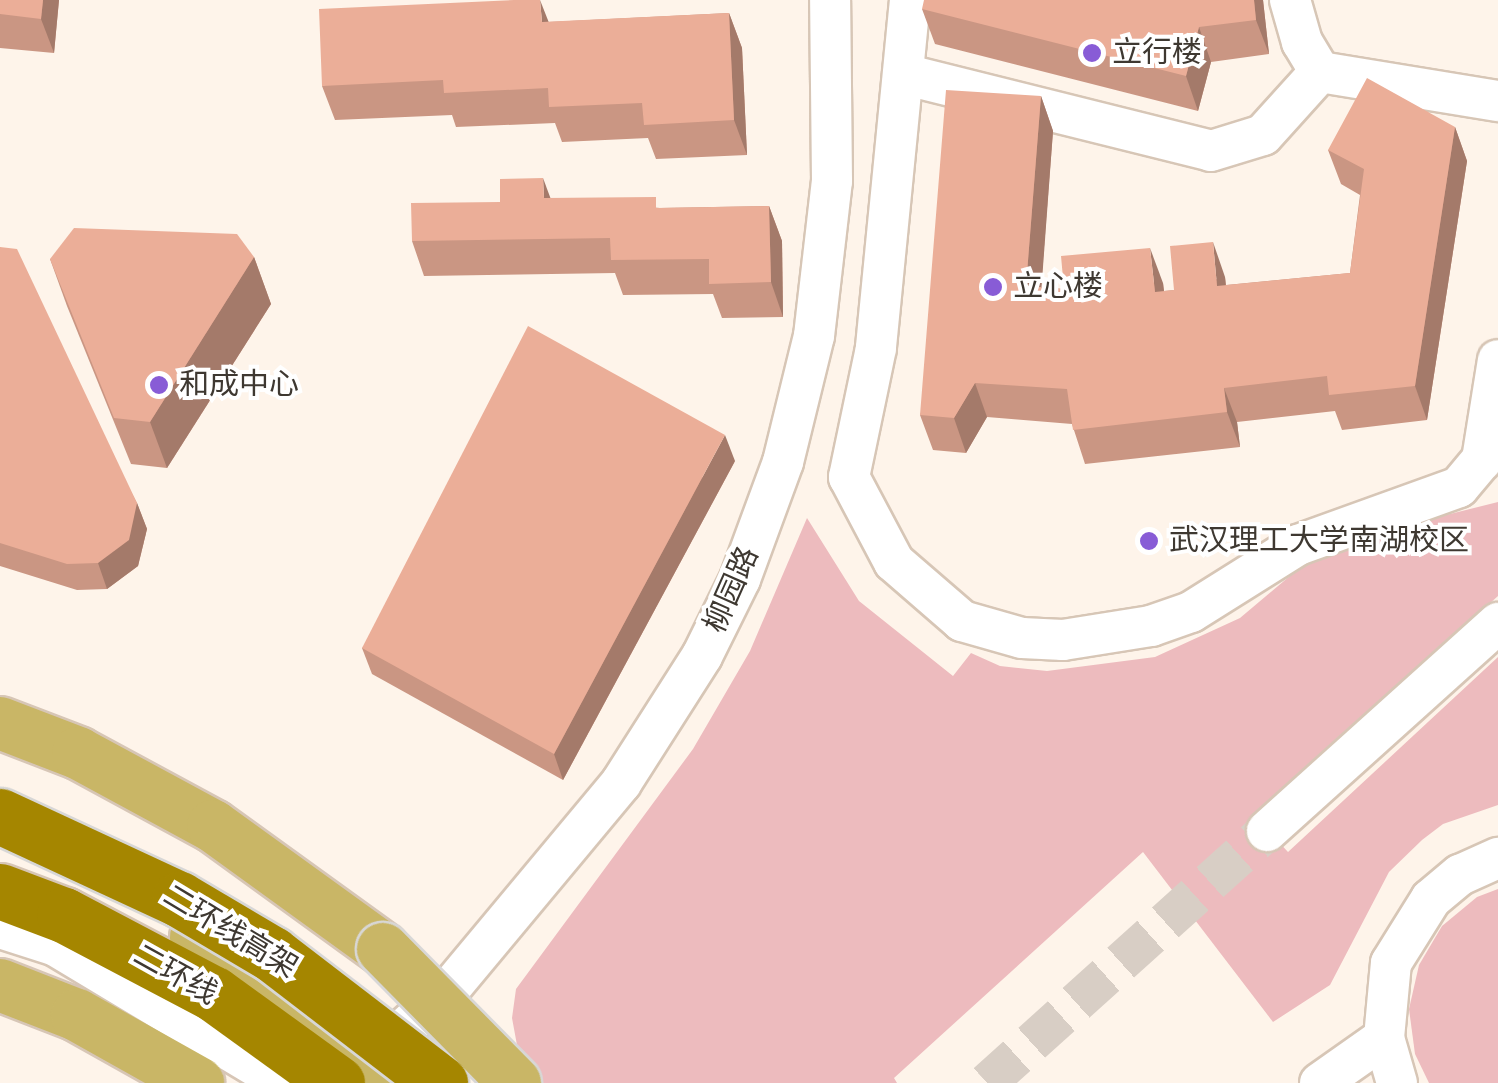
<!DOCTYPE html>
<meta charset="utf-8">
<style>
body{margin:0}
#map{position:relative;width:1498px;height:1083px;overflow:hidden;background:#fef4ea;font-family:"Varela Round","Noto Sans SC",sans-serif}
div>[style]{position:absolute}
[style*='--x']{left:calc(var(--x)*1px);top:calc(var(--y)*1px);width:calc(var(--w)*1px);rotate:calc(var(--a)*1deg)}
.green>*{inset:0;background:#edbbbe}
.minor-tunnel>*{height:40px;margin-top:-20px;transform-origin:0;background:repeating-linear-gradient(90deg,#d8cec5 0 40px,transparent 0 60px)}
.roads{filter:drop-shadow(2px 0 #d7c6b6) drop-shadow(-2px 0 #d7c6b6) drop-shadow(0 2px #d7c6b6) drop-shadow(0 -2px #d7c6b6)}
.minor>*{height:40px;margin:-20px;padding:0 20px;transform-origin:20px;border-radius:20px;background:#fff}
.major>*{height:52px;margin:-26px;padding:0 26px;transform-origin:26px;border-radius:26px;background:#c9b666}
.highway>*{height:55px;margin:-27.5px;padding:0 27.5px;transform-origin:27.5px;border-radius:27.5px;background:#a58600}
.bridges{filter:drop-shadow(2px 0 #d8d7d6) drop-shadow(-2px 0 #d8d7d6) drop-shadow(0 2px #d8d7d6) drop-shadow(0 -2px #d8d7d6)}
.major-bridge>*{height:52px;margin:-26px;padding:0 26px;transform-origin:26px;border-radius:26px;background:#c9b666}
.highway-bridge>*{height:55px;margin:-27.5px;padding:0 27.5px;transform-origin:27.5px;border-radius:27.5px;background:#a58600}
.wall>*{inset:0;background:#ca9683}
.shaded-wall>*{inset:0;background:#a47a6a}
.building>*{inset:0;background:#ebae98}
.dots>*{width:28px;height:28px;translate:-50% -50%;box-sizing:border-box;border:5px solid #fff;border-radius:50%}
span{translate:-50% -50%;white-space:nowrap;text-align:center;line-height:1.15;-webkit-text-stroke:8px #fff;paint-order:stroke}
.poi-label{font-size:30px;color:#3e3831}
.left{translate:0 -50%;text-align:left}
.street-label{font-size:30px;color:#3e3831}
</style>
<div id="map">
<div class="green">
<i style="clip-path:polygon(1498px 502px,1498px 596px,1254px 815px,1288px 852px,1498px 657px,1498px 805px,1443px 824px,1422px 840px,1389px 872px,1330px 985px,1273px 1022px,1143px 852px,894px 1078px,897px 1083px,539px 1083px,519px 1056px,512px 1018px,516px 989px,693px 749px,750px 651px,807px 518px,859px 601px,953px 676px,971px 653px,1000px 666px,1047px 671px,1155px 657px,1240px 618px,1303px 565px,1358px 537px)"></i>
<i style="clip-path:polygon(1498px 889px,1498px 1083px,1429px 1083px,1415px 1054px,1409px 1009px,1419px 965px,1442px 926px,1477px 897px)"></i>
</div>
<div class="minor-tunnel">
<i style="--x:987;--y:1083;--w:377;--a:-42"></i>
</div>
<div class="roads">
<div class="minor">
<i style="--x:910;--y:0;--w:350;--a:95.6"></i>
<i style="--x:876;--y:348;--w:132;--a:101.8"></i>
<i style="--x:849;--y:477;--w:96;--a:62.1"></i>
<i style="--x:894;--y:562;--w:90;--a:40.9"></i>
<i style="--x:962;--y:621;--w:62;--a:15.8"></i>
<i style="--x:1022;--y:638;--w:41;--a:2.8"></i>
<i style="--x:1063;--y:640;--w:89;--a:-9"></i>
<i style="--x:1151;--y:626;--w:42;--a:-19.3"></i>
<i style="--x:1191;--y:612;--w:126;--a:-32.1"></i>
<i style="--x:1298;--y:545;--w:171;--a:-19.8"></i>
<i style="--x:1459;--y:487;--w:35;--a:-50"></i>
<i style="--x:1482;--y:460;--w:101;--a:-80.9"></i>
<i style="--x:1290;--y:0;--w:44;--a:74.1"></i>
<i style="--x:1302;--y:42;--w:35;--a:59"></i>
<i style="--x:1320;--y:72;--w:180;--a:9.3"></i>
<i style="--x:903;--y:74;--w:317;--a:14"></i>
<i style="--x:1211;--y:151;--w:54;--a:-17.1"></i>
<i style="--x:1263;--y:135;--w:85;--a:-47.9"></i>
<i style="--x:1267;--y:831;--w:311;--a:-42"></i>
<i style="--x:0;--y:928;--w:59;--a:17.8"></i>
<i style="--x:56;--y:946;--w:266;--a:31"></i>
<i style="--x:367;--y:1062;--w:114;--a:-41.8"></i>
<i style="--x:452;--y:986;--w:264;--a:-50.2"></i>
<i style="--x:621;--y:783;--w:151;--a:-57.5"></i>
<i style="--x:702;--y:656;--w:86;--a:-63.7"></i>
<i style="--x:740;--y:579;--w:125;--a:-69.8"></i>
<i style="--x:783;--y:462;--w:130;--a:-76.2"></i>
<i style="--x:814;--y:336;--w:156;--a:-83.4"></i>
<i style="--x:832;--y:181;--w:181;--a:-90.6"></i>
<i style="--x:1320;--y:1083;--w:78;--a:-35.1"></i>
<i style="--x:1397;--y:1083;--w:47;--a:-106.1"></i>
<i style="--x:1384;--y:1038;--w:75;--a:-84.7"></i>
<i style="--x:1391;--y:963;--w:75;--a:-58"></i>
<i style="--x:1431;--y:899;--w:38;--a:-40"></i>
<i style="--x:1460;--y:875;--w:42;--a:-24.1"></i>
</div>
<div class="major">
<i style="--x:0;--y:723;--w:84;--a:21"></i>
<i style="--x:78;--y:753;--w:153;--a:28.4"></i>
<i style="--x:213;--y:826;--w:210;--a:35.9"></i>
<i style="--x:196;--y:937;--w:63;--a:32.7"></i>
<i style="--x:249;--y:971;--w:175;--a:39.7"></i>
<i style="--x:0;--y:985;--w:83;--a:21.3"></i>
<i style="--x:77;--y:1015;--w:139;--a:29.3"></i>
</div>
<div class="highway">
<i style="--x:0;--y:891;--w:68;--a:20.6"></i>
<i style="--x:64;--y:915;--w:170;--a:27.8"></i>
<i style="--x:214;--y:994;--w:152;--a:35.9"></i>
</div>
</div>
<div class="bridges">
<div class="major-bridge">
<i style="--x:383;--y:949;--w:188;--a:45.4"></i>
</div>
<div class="highway-bridge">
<i style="--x:0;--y:816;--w:197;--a:24.9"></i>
<i style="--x:179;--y:899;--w:108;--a:30.6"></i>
<i style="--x:272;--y:954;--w:212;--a:37.5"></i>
</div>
</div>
<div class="wall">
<i style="clip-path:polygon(0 0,59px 0,54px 53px,0 48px)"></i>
<i style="clip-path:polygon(1263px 0,1269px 54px,1211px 62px,1198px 111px,935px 44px,922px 9px)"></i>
<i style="clip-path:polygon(729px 13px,742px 48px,747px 155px,656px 159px,648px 138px,562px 142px,555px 123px,456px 127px,452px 115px,335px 120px,322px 86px,549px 22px)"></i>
<i style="clip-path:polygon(1041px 96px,1053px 131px,1041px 287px,1064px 289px,1163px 283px,1164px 291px,1174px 290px,1225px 277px,1226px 285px,1350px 273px,1360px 195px,1341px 184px,1328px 150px,1455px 127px,1467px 161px,1427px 420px,1342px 430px,1335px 411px,1237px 422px,1240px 447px,1085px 464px,1072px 424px,987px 417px,966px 453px,933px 450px,920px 415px)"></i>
<i style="clip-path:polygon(551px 198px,660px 208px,769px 206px,782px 241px,783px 317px,722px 318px,713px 294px,623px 295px,615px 273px,424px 276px,412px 241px,500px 202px)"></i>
<i style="clip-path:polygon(0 247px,137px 503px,147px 529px,138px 566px,107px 589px,77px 590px,0 566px)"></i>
<i style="clip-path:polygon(254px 257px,271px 304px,167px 468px,131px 464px,67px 306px,50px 259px)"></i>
<i style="clip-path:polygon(735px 461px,563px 780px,372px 674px,362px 648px)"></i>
</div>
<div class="shaded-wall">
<i style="clip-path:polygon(43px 0,59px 0,54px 53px,41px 19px)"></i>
<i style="clip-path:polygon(540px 0,553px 33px,542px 22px)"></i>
<i style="clip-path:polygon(1254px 0,1263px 0,1269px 54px,1256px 20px)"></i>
<i style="clip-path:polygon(729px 13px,742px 48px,747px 155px,734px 120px)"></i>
<i style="clip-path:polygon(1199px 27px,1211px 62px,1198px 111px,1186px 76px)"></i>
<i style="clip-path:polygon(1041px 96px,1053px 131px,1039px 321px,1026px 286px)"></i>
<i style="clip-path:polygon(1455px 127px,1467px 161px,1427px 420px,1415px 386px)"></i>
<i style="clip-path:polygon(543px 178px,556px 213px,544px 198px)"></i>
<i style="clip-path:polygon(769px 206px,782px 241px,783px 317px,771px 282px)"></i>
<i style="clip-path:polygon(1213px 242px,1225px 277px,1229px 320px,1217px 286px)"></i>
<i style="clip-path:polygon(1150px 248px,1163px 283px,1168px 327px,1155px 292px)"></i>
<i style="clip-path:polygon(254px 257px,271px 304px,167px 468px,150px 422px)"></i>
<i style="clip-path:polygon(975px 383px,987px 417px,966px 453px,954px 418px)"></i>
<i style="clip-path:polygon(1224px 388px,1237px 422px,1240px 447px,1227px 412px)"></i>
<i style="clip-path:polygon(725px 435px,735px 461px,563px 780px,554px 754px)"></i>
<i style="clip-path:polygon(137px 503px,147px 529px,138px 566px,107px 589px,98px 563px)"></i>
</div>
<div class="building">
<i style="clip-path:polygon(0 0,43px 0,41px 19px,0 14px)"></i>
<i style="clip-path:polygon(514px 0,540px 0,542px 22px,729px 13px,734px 120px,644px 125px,642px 103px,549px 107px,548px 88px,444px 93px,443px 80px,322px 86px,319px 9px)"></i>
<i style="clip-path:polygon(924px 0,1254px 0,1256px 20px,1199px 27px,1186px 76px,922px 9px)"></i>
<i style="clip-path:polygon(1367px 78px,1455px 127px,1415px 386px,1329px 395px,1327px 376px,1224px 388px,1227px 412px,1073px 430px,1067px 389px,975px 383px,954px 418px,920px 415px,946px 90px,1041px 96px,1026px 286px,1064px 289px,1061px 256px,1150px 248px,1155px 292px,1174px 290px,1170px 246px,1213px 242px,1217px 286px,1350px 273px,1364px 169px,1328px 150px)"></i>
<i style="clip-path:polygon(543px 178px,544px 198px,656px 197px,656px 208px,769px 206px,771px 282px,709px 284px,709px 259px,611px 260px,610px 238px,412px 241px,411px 203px,500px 202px,500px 179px)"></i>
<i style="clip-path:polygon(74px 228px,237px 234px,254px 257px,150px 422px,114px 418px,50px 259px)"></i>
<i style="clip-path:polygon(0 247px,17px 249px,137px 503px,129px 540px,98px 563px,67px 564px,0 543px)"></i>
<i style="clip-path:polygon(528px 326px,725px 435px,554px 754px,362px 648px)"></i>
</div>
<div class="dots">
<i style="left:1092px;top:53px;background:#885cd6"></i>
<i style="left:993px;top:287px;background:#885cd6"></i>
<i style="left:159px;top:385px;background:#885cd6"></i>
<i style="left:1149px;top:541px;background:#885cd6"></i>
</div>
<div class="poi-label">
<span class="left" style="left:1112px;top:53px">立行楼</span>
<span class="left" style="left:1013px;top:287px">立心楼</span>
<span class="left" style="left:179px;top:385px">和成中心</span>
<span class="left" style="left:1169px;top:541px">武汉理工大学南湖校区</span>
</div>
<div class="street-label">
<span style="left:732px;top:590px;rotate:-66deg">柳园路</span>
<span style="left:230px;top:932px;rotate:31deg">二环线高架</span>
<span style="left:175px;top:975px;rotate:29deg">二环线</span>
</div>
</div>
